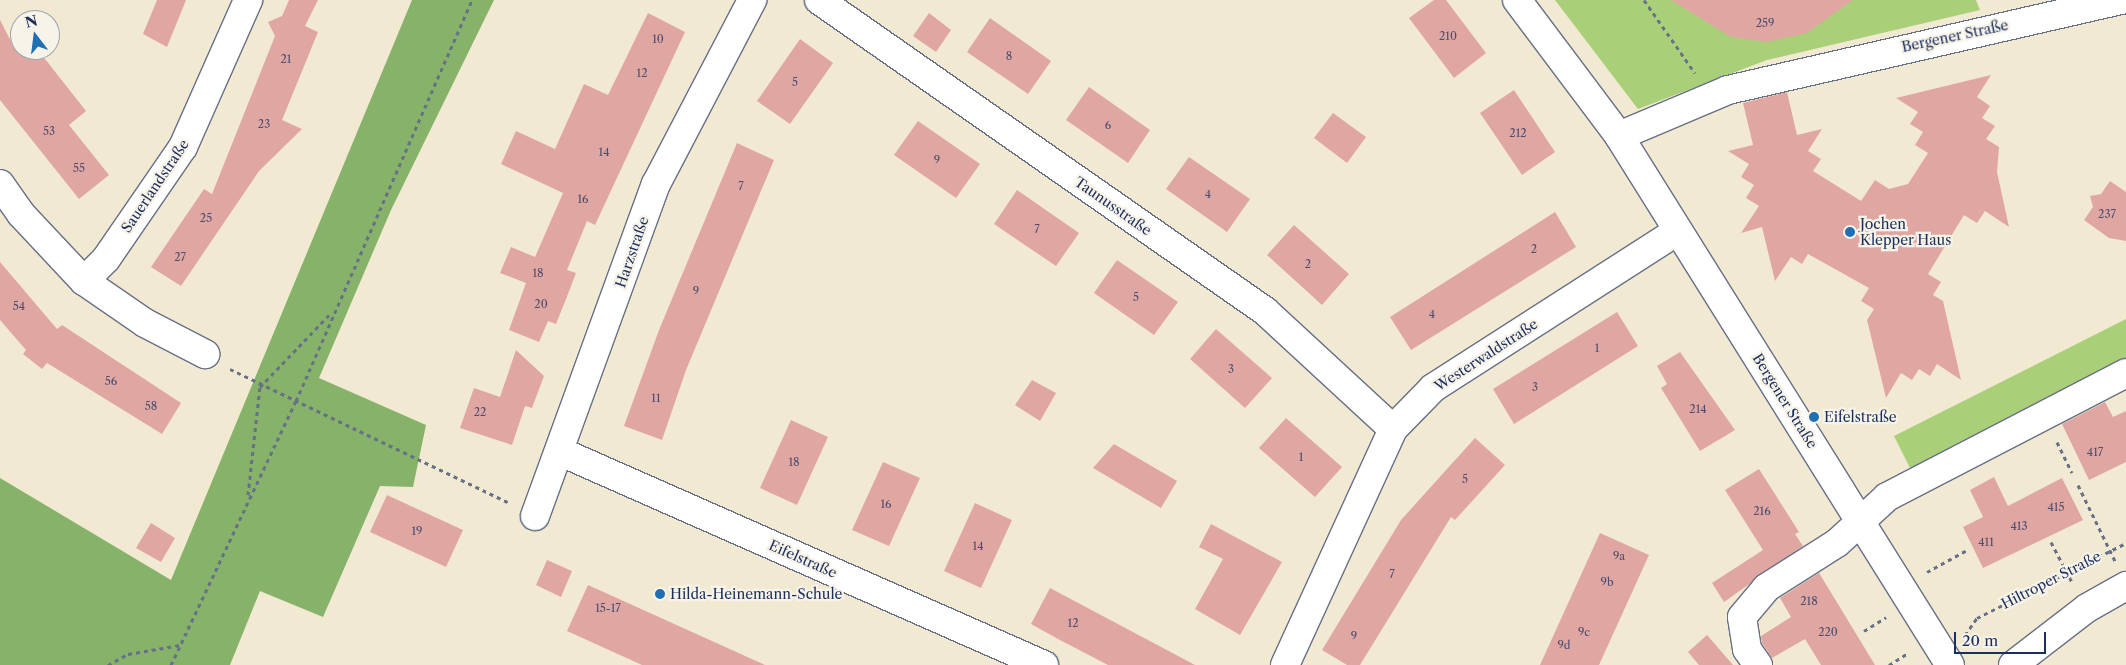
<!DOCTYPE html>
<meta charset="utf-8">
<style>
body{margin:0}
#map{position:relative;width:2126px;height:665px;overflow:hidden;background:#f2e9d2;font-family:"Libre Caslon Text",serif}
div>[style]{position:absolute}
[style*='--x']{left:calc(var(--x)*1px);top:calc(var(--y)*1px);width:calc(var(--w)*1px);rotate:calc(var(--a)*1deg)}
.green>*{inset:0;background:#a9cf79}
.forest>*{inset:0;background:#86b269}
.building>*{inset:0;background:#e0a7a2}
.path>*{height:3px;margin-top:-1.5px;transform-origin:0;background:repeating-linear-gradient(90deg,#667087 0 4px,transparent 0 8px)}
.roads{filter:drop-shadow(1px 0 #667087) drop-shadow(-1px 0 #667087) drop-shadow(0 1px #667087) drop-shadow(0 -1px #667087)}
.minor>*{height:28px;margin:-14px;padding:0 14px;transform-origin:14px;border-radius:14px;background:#fff}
.dots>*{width:14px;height:14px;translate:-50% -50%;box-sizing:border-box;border:2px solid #f7f3e8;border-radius:50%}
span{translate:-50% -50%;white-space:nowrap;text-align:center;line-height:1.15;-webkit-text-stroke:4.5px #f7f3e8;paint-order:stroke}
.number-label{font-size:11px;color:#4c4d6f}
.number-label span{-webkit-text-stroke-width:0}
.street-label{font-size:14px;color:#1b2f5e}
.poi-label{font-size:14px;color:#1b2f5e}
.left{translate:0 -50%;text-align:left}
.north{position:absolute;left:10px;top:10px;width:50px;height:50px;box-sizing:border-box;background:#f7f3e8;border:1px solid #9fa5b1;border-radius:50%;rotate:345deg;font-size:14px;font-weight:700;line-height:20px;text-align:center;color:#1b2f5e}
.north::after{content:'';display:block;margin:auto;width:18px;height:22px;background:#1f6fb2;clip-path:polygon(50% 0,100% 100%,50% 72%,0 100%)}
.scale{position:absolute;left:1954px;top:632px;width:92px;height:22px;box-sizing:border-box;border:2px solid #1b2f5e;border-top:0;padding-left:6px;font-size:15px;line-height:18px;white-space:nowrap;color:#1b2f5e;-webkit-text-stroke:4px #f7f3e8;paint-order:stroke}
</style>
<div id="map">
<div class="green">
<i style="clip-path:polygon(1555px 0,1976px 0,1980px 10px,1767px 60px,1638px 109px)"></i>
<i style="clip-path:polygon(2126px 319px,2126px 364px,1911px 470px,1894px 436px)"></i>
</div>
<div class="forest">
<i style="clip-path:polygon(412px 0,494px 0,391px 210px,319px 378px,426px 425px,413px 487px,380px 486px,323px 617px,260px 591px,230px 665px,0 665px,0 478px,171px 580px)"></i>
</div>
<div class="building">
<i style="clip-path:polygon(157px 0,186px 0,167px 47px,143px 34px)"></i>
<i style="clip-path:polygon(289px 0,318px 0,305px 26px,318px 32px,282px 120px,302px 129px,259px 171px,181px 286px,151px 267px,204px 189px,212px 194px,275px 36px,268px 22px,282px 16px)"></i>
<i style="clip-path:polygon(1434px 0,1446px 0,1486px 53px,1454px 78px,1409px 18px)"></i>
<i style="clip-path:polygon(1671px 0,1853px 0,1807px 33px,1767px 42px,1731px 37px)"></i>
<i style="clip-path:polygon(648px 13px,685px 32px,595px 225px,587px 221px,567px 270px,576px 273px,566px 299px,556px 324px,548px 321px,539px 342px,509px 330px,526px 283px,500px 273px,511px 247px,535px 257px,563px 193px,501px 164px,516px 131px,555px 149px,584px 84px,608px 95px)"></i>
<i style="clip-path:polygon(929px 13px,951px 30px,936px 52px,913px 36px)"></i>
<i style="clip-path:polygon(990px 18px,1051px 61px,1028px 94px,967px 52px)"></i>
<i style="clip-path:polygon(0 20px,16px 51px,38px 50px,86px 111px,69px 125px,109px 175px,79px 199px,0 100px)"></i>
<i style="clip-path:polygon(800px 39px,833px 63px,790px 124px,757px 101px)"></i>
<i style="clip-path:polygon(1991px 75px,1977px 97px,1990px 106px,1982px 118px,1995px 126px,1986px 139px,1999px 147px,1997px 172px,2009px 227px,1985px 211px,1977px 223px,1964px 215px,1928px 274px,1941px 282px,1933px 295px,1943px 301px,1961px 380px,1937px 364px,1930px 376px,1919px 369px,1912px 380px,1901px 373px,1886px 398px,1867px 320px,1874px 309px,1861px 301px,1869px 288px,1808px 254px,1802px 264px,1791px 257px,1775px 281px,1762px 227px,1741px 233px,1759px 206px,1746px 198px,1754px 185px,1741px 177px,1749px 164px,1728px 151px,1753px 145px,1743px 103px,1787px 92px,1797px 135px,1822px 129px,1808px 151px,1821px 159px,1813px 171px,1861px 201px,1875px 180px,1889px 189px,1908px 184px,1928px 153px,1915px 145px,1923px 132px,1910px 124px,1918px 112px,1896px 98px)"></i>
<i style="clip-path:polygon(1089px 87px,1150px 130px,1128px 163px,1066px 120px)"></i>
<i style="clip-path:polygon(1514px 90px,1555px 152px,1522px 175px,1480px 113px)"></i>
<i style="clip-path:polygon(1333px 113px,1366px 137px,1347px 163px,1314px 138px)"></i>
<i style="clip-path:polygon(918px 121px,980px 164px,956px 198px,894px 155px)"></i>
<i style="clip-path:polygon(737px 143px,774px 160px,686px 370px,662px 440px,624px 426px,659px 330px)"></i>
<i style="clip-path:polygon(1189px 157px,1250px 199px,1227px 232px,1166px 189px)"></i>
<i style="clip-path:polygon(2110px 181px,2126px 192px,2126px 241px,2109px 238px,2084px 220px,2093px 207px,2090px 196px,2101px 194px)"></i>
<i style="clip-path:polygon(1017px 190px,1079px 233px,1056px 266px,994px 224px)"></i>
<i style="clip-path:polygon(1555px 212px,1576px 247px,1411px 350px,1390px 317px)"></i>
<i style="clip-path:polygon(1294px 225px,1349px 274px,1322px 305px,1267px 255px)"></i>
<i style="clip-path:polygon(1117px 260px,1178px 302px,1154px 335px,1094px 293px)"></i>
<i style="clip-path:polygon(0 262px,57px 329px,62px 325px,181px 403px,162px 434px,47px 363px,42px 369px,23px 354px,26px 350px,0 320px)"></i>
<i style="clip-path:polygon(1617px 312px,1638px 346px,1514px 424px,1493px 389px)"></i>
<i style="clip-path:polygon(1216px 329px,1272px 378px,1245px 408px,1190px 359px)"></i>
<i style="clip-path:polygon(516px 350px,544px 376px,532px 408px,525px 406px,512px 445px,460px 428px,474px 388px,500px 397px)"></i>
<i style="clip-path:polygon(1680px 352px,1735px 430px,1700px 451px,1661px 388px,1667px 384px,1657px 366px)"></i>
<i style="clip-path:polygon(1032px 380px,1056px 393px,1040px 421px,1015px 405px)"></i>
<i style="clip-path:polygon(2105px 402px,2113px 417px,2126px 411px,2126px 462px,2089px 480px,2062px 424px)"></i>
<i style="clip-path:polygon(1286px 418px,1342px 467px,1315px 497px,1259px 448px)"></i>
<i style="clip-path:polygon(791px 420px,828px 437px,797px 505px,760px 488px)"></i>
<i style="clip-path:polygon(1475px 438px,1505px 465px,1455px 520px,1451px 517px,1360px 665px,1347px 665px,1322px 650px,1401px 520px)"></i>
<i style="clip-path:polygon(1114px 444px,1177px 481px,1161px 508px,1093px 468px)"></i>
<i style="clip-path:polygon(883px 462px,920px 478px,889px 546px,852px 530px)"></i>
<i style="clip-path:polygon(1759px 469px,1799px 532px,1795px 534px,1803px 546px,1724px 602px,1712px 583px,1763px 550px,1725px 490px)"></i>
<i style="clip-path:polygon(1994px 477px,2008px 506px,2062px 478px,2083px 520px,1983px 568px,1963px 527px,1983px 517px,1970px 490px)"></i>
<i style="clip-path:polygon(387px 495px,463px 530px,446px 567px,370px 532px)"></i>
<i style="clip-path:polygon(975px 503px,1012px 520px,981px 588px,944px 571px)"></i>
<i style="clip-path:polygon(151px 523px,175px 538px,161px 562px,136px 548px)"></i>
<i style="clip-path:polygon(1211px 524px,1282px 562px,1240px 635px,1195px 609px,1223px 559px,1199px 547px)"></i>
<i style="clip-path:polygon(1600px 533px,1649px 555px,1599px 665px,1540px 665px)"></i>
<i style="clip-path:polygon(547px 560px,572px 571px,561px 597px,536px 585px)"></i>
<i style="clip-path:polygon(1819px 573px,1838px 604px,1875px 665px,1821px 665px,1805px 639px,1772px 658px,1762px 643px,1761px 636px,1791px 617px,1780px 598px)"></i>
<i style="clip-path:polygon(588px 585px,765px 665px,642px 665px,567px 631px)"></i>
<i style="clip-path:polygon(1050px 588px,1116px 623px,1195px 665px,1108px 665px,1058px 639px,1031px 624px)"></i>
<i style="clip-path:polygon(1707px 635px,1733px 665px,1699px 665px,1688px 652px)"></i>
</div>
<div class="path">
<i style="--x:1644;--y:0;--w:89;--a:55.1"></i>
<i style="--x:230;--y:369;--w:308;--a:25.6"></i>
<i style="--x:2057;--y:442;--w:34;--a:64"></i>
<i style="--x:2078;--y:485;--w:85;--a:64"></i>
<i style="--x:248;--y:495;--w:109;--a:-83.7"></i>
<i style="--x:260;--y:387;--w:100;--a:-46.2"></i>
<i style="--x:2051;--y:542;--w:47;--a:62.4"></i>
<i style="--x:1927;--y:572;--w:46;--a:-28.8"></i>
<i style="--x:1864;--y:631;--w:26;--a:-32"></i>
<i style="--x:1965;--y:635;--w:21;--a:-55"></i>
<i style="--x:1977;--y:618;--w:167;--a:-26.7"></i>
<i style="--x:108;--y:665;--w:23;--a:-29"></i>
<i style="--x:128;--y:654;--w:53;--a:-9.8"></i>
<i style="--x:171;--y:665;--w:292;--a:-64.7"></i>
<i style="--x:296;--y:401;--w:438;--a:-66.3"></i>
<i style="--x:1889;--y:665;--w:22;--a:-32"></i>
</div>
<div class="roads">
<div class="minor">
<i style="--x:819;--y:0;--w:544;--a:34.89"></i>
<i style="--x:1265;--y:311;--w:174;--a:42.7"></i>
<i style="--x:1517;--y:0;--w:170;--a:53.1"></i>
<i style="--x:1619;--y:136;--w:624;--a:57.97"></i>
<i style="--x:1619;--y:136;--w:118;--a:-22.9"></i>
<i style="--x:1728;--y:90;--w:404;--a:-12.9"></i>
<i style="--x:0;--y:184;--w:37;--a:55"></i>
<i style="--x:21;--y:214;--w:92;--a:46.8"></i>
<i style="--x:84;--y:281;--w:74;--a:34.5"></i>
<i style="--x:145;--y:323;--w:68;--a:27.3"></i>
<i style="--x:84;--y:281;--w:31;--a:-45"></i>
<i style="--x:106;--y:259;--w:136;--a:-55.5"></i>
<i style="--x:183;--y:147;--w:161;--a:-66.1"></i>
<i style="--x:561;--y:452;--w:528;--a:23.8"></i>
<i style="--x:535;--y:516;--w:353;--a:-70"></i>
<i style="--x:656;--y:184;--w:208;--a:-62.4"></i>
<i style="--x:1285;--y:665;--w:260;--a:-65.4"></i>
<i style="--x:1393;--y:429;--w:57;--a:-45.7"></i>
<i style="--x:1433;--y:388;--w:291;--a:-32.7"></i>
<i style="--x:1758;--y:665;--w:19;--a:-125"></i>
<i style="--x:1747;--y:649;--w:32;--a:-99"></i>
<i style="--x:1742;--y:617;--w:38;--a:-50"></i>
<i style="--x:1766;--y:588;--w:84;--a:-32.4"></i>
<i style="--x:1837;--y:543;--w:68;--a:-42.6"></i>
<i style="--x:1887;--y:497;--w:269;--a:-27.4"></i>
<i style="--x:2013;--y:665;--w:93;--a:-37.6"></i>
<i style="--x:2087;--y:608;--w:45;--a:-29.4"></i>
</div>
</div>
<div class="dots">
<i style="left:1850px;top:232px;background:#1f6fb2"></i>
<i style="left:1814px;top:417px;background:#1f6fb2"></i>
<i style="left:660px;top:594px;background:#1f6fb2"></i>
</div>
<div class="number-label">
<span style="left:1765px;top:23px">259</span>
<span style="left:1448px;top:36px">210</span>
<span style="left:658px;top:39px">10</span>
<span style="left:1009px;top:56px">8</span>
<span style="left:286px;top:59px">21</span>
<span style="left:642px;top:73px">12</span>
<span style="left:795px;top:82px">5</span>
<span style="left:264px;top:124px">23</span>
<span style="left:1108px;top:125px">6</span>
<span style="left:49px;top:131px">53</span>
<span style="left:1518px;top:133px">212</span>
<span style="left:604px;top:152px">14</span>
<span style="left:937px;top:160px">9</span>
<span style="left:79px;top:168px">55</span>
<span style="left:741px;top:186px">7</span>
<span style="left:1208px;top:194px">4</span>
<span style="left:583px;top:199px">16</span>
<span style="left:2107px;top:214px">237</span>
<span style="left:206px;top:218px">25</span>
<span style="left:1037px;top:229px">7</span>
<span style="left:1534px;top:249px">2</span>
<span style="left:180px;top:257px">27</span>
<span style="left:1308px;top:264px">2</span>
<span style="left:538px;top:273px">18</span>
<span style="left:696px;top:291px">9</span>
<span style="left:1136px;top:297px">5</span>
<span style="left:541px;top:304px">20</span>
<span style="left:19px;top:306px">54</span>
<span style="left:1432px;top:314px">4</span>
<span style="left:1597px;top:348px">1</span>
<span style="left:1231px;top:369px">3</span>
<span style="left:111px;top:381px">56</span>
<span style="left:1535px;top:387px">3</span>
<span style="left:656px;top:398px">11</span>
<span style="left:151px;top:406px">58</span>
<span style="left:1698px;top:409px">214</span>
<span style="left:480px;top:412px">22</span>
<span style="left:2095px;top:452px">417</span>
<span style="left:1301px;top:457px">1</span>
<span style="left:794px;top:462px">18</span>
<span style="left:1465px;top:479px">5</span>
<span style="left:886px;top:504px">16</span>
<span style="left:2056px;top:507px">415</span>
<span style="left:1762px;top:511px">216</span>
<span style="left:2019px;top:526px">413</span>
<span style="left:417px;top:531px">19</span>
<span style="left:1986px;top:542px">411</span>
<span style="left:978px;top:546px">14</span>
<span style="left:1619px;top:556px">9a</span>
<span style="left:1392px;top:574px">7</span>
<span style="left:1607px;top:582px">9b</span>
<span style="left:1809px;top:601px">218</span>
<span style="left:608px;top:608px">15-17</span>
<span style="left:1073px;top:623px">12</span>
<span style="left:1584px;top:632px">9c</span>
<span style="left:1828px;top:632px">220</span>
<span style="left:1354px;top:636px">9</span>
<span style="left:1564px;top:645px">9d</span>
</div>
<div class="street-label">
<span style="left:1955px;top:36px;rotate:-12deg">Bergener Straße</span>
<span style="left:155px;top:186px;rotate:-56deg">Sauerlandstraße</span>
<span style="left:1113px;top:206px;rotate:35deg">Taunusstraße</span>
<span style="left:632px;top:252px;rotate:-71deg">Harzstraße</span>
<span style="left:1486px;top:355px;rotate:-33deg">Westerwaldstraße</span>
<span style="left:1785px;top:401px;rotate:58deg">Bergener Straße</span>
<span style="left:803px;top:559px;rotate:24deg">Eifelstraße</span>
<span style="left:2051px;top:580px;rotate:-27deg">Hiltroper Straße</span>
</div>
<div class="poi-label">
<span class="left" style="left:1860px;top:232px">Jochen<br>Klepper Haus</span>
<span class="left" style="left:1824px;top:417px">Eifelstraße</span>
<span class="left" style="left:670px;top:594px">Hilda-Heinemann-Schule</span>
</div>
<div class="north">N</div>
<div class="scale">20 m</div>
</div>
